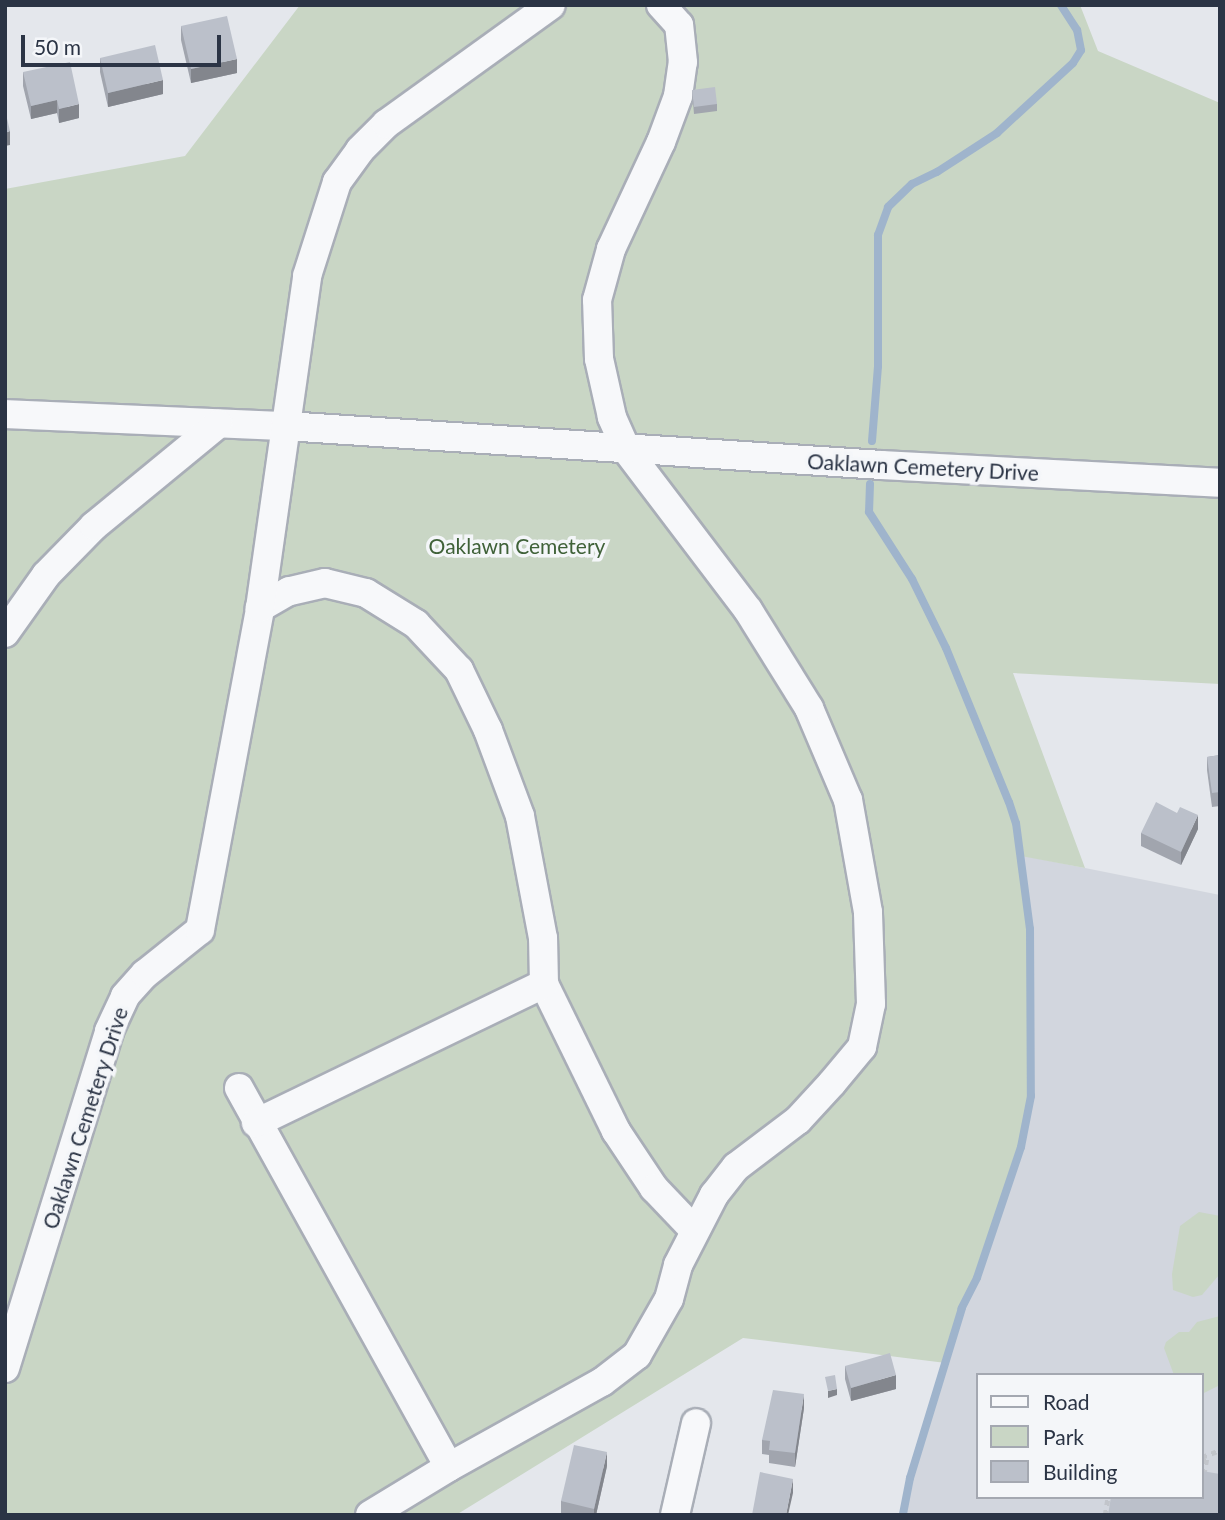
<!DOCTYPE html>
<html>
<head>
<meta charset="utf-8">
<style>
  body { margin:0 }
  #map { position:relative; width:1225px; height:1520px; overflow:hidden; background:#e4e7ec; font-family:Lato,sans-serif }
  div>[style] { position:absolute }
  .built>* { inset:0; background:#d2d6de }
  .green>* { inset:0; background:#c9d6c5 }
  .stream>* { height:8px; margin:-4px; padding:0 4px; transform-origin:4px; border-radius:4px; background:#9fb4cc }
  .path>* { height:4.5px; margin-top:-2.25px; transform-origin:0; background:repeating-linear-gradient(90deg,#c2c5cb 0 5px,transparent 0 10px) }
  .roads { filter:drop-shadow(2px 0 #a9aeb7) drop-shadow(-2px 0 #a9aeb7) drop-shadow(0 2px #a9aeb7) drop-shadow(0 -2px #a9aeb7) }
  .minor>* { height:28px; margin:-14px; padding:0 14px; transform-origin:14px; border-radius:14px; background:#f7f8fa }
  .wall>* { inset:0; background:#a1a5ae }
  .shaded-wall>* { inset:0; background:#83868d }
  .building>* { inset:0; background:#bbc0ca }
  span { translate:-50% -50%; white-space:nowrap; text-align:center; line-height:1.15; -webkit-text-stroke:7px #f4f6f9; paint-order:stroke }
  .street-label { font-size:21px; color:#2b3445 }
  .park-label { font-size:21px; color:#3f6138 }
  .frame { position:absolute; inset:0; border:7px solid #2b3445; pointer-events:none }
  .legend { position:absolute; left:976px; top:1373px; width:228px; height:126px; box-sizing:border-box; background:#f4f6f9; border:2px solid #a4a8b1; margin:0; padding:9px 12px; list-style:none; font-size:21px; color:#2b3445 }
  .legend li { display:flex; align-items:center; gap:14px; height:35px }
  .legend b { width:35px; border:2px solid #a4a8b1 }
  .scale { position:absolute; left:21px; top:35px; width:200px; height:32px; box-sizing:border-box; border:4px solid #2b3445; border-top:0; padding-left:9px; font-size:21px; line-height:24px; white-space:nowrap; color:#2b3445; -webkit-text-stroke:5px #f4f6f9; paint-order:stroke }
</style>
</head>
<body>
<div id="map">
  <div class="built">
    <div style="clip-path:polygon(evenodd,1020px 855px,1220px 895px,1220px 1515px,903px 1515px,910px 1478px,962px 1308px,977px 1278px,1021px 1147px,1031px 1096px,1030px 929px,1020px 855px,978px 1375px,1202px 1375px,1202px 1497px,978px 1497px,978px 1375px)"></div>
  </div>
  <div class="green">
    <div style="clip-path:polygon(300px 5px,1080px 5px,1098px 51px,1220px 103px,1220px 684px,1013px 673px,1085px 868px,1021px 856px,1030px 929px,1031px 1096px,1021px 1147px,977px 1278px,962px 1308px,946px 1363px,743px 1338px,456px 1515px,5px 1515px,5px 189px,185px 156px)"></div>
    <div style="clip-path:polygon(1199px 1212px,1220px 1216px,1220px 1269px,1219px 1275px,1202px 1295px,1193px 1297px,1173px 1290px,1172px 1274px,1180px 1226px)"></div>
    <div style="clip-path:polygon(1220px 1316px,1220px 1385px,1202px 1394px,1202px 1375px,1174px 1375px,1164px 1348px,1166px 1342px,1179px 1332px,1189px 1332px,1197px 1322px)"></div>
  </div>
  <div class="stream">
    <div style="left:872px;top:441px;width:75px;rotate:-85.4deg"></div>
    <div style="left:878px;top:366px;width:131px;rotate:-90deg"></div>
    <div style="left:878px;top:235px;width:30px;rotate:-70deg"></div>
    <div style="left:888px;top:207px;width:33px;rotate:-44deg"></div>
    <div style="left:912px;top:184px;width:28px;rotate:-26deg"></div>
    <div style="left:937px;top:172px;width:72px;rotate:-33deg"></div>
    <div style="left:997px;top:133px;width:103px;rotate:-42.6deg"></div>
    <div style="left:1073px;top:63px;width:15px;rotate:-58deg"></div>
    <div style="left:1081px;top:50px;width:20px;rotate:-101deg"></div>
    <div style="left:1077px;top:30px;width:30px;rotate:-123deg"></div>
    <div style="left:870px;top:484px;width:28px;rotate:92deg"></div>
    <div style="left:869px;top:512px;width:80px;rotate:57.3deg"></div>
    <div style="left:912px;top:579px;width:77px;rotate:63.8deg"></div>
    <div style="left:946px;top:648px;width:166px;rotate:67.8deg"></div>
    <div style="left:1009px;top:802px;width:22px;rotate:72deg"></div>
    <div style="left:1016px;top:823px;width:107px;rotate:82.5deg"></div>
    <div style="left:1030px;top:929px;width:167px;rotate:89.7deg"></div>
    <div style="left:1031px;top:1096px;width:52px;rotate:101.1deg"></div>
    <div style="left:1021px;top:1147px;width:138px;rotate:108.6deg"></div>
    <div style="left:977px;top:1278px;width:34px;rotate:117deg"></div>
    <div style="left:962px;top:1308px;width:178px;rotate:107deg"></div>
    <div style="left:910px;top:1478px;width:38px;rotate:101deg"></div>
  </div>
  <div class="path">
    <div style="left:1202px;top:1457px;width:19px;rotate:-21deg"></div>
    <div style="left:1202px;top:1484px;width:27px;rotate:-80deg"></div>
    <div style="left:1105px;top:1515px;width:18px;rotate:-81deg"></div>
  </div>
  <div class="roads">
    <div class="minor">
      <div style="left:5px;top:414px;width:280px;rotate:2.5deg"></div>
      <div style="left:285px;top:426px;width:597px;rotate:3.74deg"></div>
      <div style="left:881px;top:465px;width:339px;rotate:3deg"></div>
      <div style="left:5px;top:633px;width:71px;rotate:-54.7deg"></div>
      <div style="left:46px;top:575px;width:69px;rotate:-45.6deg"></div>
      <div style="left:94px;top:526px;width:161px;rotate:-39.4deg"></div>
      <div style="left:544px;top:984px;width:164px;rotate:63.9deg"></div>
      <div style="left:616px;top:1131px;width:69px;rotate:56.3deg"></div>
      <div style="left:654px;top:1188px;width:58px;rotate:46.4deg"></div>
      <div style="left:239px;top:1088px;width:433px;rotate:61deg"></div>
      <div style="left:256px;top:1123px;width:320px;rotate:-25.8deg"></div>
      <div style="left:544px;top:984px;width:46px;rotate:-91.2deg"></div>
      <div style="left:543px;top:938px;width:124px;rotate:-100.7deg"></div>
      <div style="left:520px;top:816px;width:92px;rotate:-110.4deg"></div>
      <div style="left:488px;top:730px;width:67px;rotate:-115.8deg"></div>
      <div style="left:459px;top:670px;width:63px;rotate:-133.1deg"></div>
      <div style="left:416px;top:624px;width:59px;rotate:-148.2deg"></div>
      <div style="left:366px;top:593px;width:42px;rotate:-166.3deg"></div>
      <div style="left:325px;top:583px;width:37px;rotate:167deg"></div>
      <div style="left:289px;top:591px;width:34px;rotate:150deg"></div>
      <div style="left:5px;top:1368px;width:353px;rotate:-72.8deg"></div>
      <div style="left:109px;top:1031px;width:38px;rotate:-65deg"></div>
      <div style="left:125px;top:996px;width:30px;rotate:-48deg"></div>
      <div style="left:145px;top:974px;width:70px;rotate:-38.7deg"></div>
      <div style="left:200px;top:930px;width:328px;rotate:-79.4deg"></div>
      <div style="left:260px;top:608px;width:335px;rotate:-81.9deg"></div>
      <div style="left:307px;top:276px;width:99px;rotate:-72.3deg"></div>
      <div style="left:337px;top:182px;width:39px;rotate:-54deg"></div>
      <div style="left:360px;top:150px;width:37px;rotate:-45deg"></div>
      <div style="left:386px;top:124px;width:203px;rotate:-35.8deg"></div>
      <div style="left:370px;top:1515px;width:92px;rotate:-31.3deg"></div>
      <div style="left:449px;top:1467px;width:175px;rotate:-29.1deg"></div>
      <div style="left:602px;top:1382px;width:44px;rotate:-37.6deg"></div>
      <div style="left:637px;top:1355px;width:64px;rotate:-60.3deg"></div>
      <div style="left:669px;top:1299px;width:35px;rotate:-75deg"></div>
      <div style="left:678px;top:1265px;width:79px;rotate:-62.8deg"></div>
      <div style="left:714px;top:1195px;width:36px;rotate:-52deg"></div>
      <div style="left:736px;top:1167px;width:78px;rotate:-37.2deg"></div>
      <div style="left:798px;top:1120px;width:50px;rotate:-47.4deg"></div>
      <div style="left:832px;top:1083px;width:47px;rotate:-50.2deg"></div>
      <div style="left:862px;top:1047px;width:44px;rotate:-78.2deg"></div>
      <div style="left:871px;top:1004px;width:92px;rotate:-91.9deg"></div>
      <div style="left:868px;top:912px;width:114px;rotate:-100.1deg"></div>
      <div style="left:848px;top:800px;width:100px;rotate:-113deg"></div>
      <div style="left:809px;top:708px;width:115px;rotate:-121.9deg"></div>
      <div style="left:748px;top:610px;width:202px;rotate:-127.2deg"></div>
      <div style="left:626px;top:449px;width:35px;rotate:-114deg"></div>
      <div style="left:612px;top:417px;width:59px;rotate:-102.6deg"></div>
      <div style="left:599px;top:359px;width:59px;rotate:-91.9deg"></div>
      <div style="left:597px;top:300px;width:53px;rotate:-74.6deg"></div>
      <div style="left:611px;top:249px;width:118px;rotate:-65deg"></div>
      <div style="left:661px;top:142px;width:49px;rotate:-69.7deg"></div>
      <div style="left:678px;top:96px;width:34px;rotate:-82deg"></div>
      <div style="left:683px;top:62px;width:37px;rotate:-96deg"></div>
      <div style="left:679px;top:25px;width:27px;rotate:-132deg"></div>
      <div style="left:675px;top:1515px;width:94px;rotate:-77.1deg"></div>
    </div>
  </div>
  <div class="wall">
    <div style="clip-path:polygon(181px 26px,237px 73px,191px 83px,181px 40px)"></div>
    <div style="clip-path:polygon(100px 58px,163px 94px,108px 107px,100px 72px)"></div>
    <div style="clip-path:polygon(23px 72px,79px 118px,59px 123px,57px 113px,31px 119px,23px 86px)"></div>
    <div style="clip-path:polygon(692px 90px,717px 104px,717px 111px,694px 114px)"></div>
    <div style="clip-path:polygon(1220px 755px,1220px 806px,1212px 807px,1207px 770px,1207px 757px)"></div>
    <div style="clip-path:polygon(1198px 829px,1181px 865px,1141px 846px,1141px 833px)"></div>
    <div style="clip-path:polygon(845px 1366px,896px 1389px,851px 1401px,845px 1379px)"></div>
    <div style="clip-path:polygon(804px 1408px,795px 1467px,769px 1463px,769px 1455px,762px 1454px,762px 1440px)"></div>
    <div style="clip-path:polygon(607px 1466px,596px 1515px,561px 1515px,561px 1501px)"></div>
  </div>
  <div class="shaded-wall">
    <div style="clip-path:polygon(237px 59px,237px 73px,191px 83px,191px 69px)"></div>
    <div style="clip-path:polygon(163px 80px,163px 94px,108px 107px,108px 93px)"></div>
    <div style="clip-path:polygon(57px 100px,57px 113px,31px 119px,31px 106px)"></div>
    <div style="clip-path:polygon(79px 104px,79px 118px,59px 123px,59px 109px)"></div>
    <div style="clip-path:polygon(10px 131px,10px 145px,5px 146px,5px 133px)"></div>
    <div style="clip-path:polygon(1198px 815px,1198px 829px,1181px 865px,1181px 852px)"></div>
    <div style="clip-path:polygon(896px 1375px,896px 1389px,851px 1401px,851px 1388px)"></div>
    <div style="clip-path:polygon(837px 1389px,837px 1395px,828px 1398px,828px 1391px)"></div>
    <div style="clip-path:polygon(804px 1394px,804px 1408px,795px 1467px,795px 1453px)"></div>
    <div style="clip-path:polygon(607px 1452px,607px 1466px,596px 1515px,594px 1515px,594px 1509px)"></div>
    <div style="clip-path:polygon(793px 1479px,793px 1493px,788px 1515px,786px 1515px)"></div>
  </div>
  <div class="building">
    <div style="clip-path:polygon(227px 16px,237px 59px,191px 69px,181px 26px)"></div>
    <div style="clip-path:polygon(155px 45px,163px 80px,108px 93px,100px 58px)"></div>
    <div style="clip-path:polygon(70px 62px,79px 104px,59px 109px,57px 100px,31px 106px,23px 72px)"></div>
    <div style="clip-path:polygon(715px 87px,717px 104px,694px 107px,692px 90px)"></div>
    <div style="clip-path:polygon(5px 110px,10px 131px,5px 133px)"></div>
    <div style="clip-path:polygon(1220px 755px,1220px 792px,1212px 793px,1207px 757px)"></div>
    <div style="clip-path:polygon(1156px 802px,1177px 813px,1180px 807px,1198px 815px,1181px 852px,1141px 833px)"></div>
    <div style="clip-path:polygon(890px 1353px,896px 1375px,851px 1388px,845px 1366px)"></div>
    <div style="clip-path:polygon(835px 1375px,837px 1389px,828px 1391px,825px 1377px)"></div>
    <div style="clip-path:polygon(773px 1390px,804px 1394px,795px 1453px,769px 1450px,770px 1441px,762px 1440px)"></div>
    <div style="clip-path:polygon(574px 1445px,607px 1452px,594px 1509px,561px 1501px)"></div>
    <div style="clip-path:polygon(1202px 1471px,1220px 1474px,1220px 1515px,1108px 1515px,1111px 1497px,1202px 1497px)"></div>
    <div style="clip-path:polygon(760px 1472px,793px 1479px,786px 1515px,752px 1515px)"></div>
  </div>
  <div class="street-label">
    <span style="left:923px;top:467px;rotate:3deg">Oaklawn Cemetery Drive</span>
    <span style="left:85px;top:1118px;rotate:-72deg">Oaklawn Cemetery Drive</span>
  </div>
  <div class="park-label">
    <span style="left:517px;top:546px">Oaklawn Cemetery</span>
  </div>
  <div class="frame"></div>
  <ul class="legend">
  <li><b style="height:9px;background:#f7f8fa"></b>Road</li>
  <li><b style="height:19px;background:#c9d6c5"></b>Park</li>
  <li><b style="height:19px;background:#bbc0ca"></b>Building</li>
  </ul>
  <div class="scale">50 m</div>
</div>
</body>
</html>
